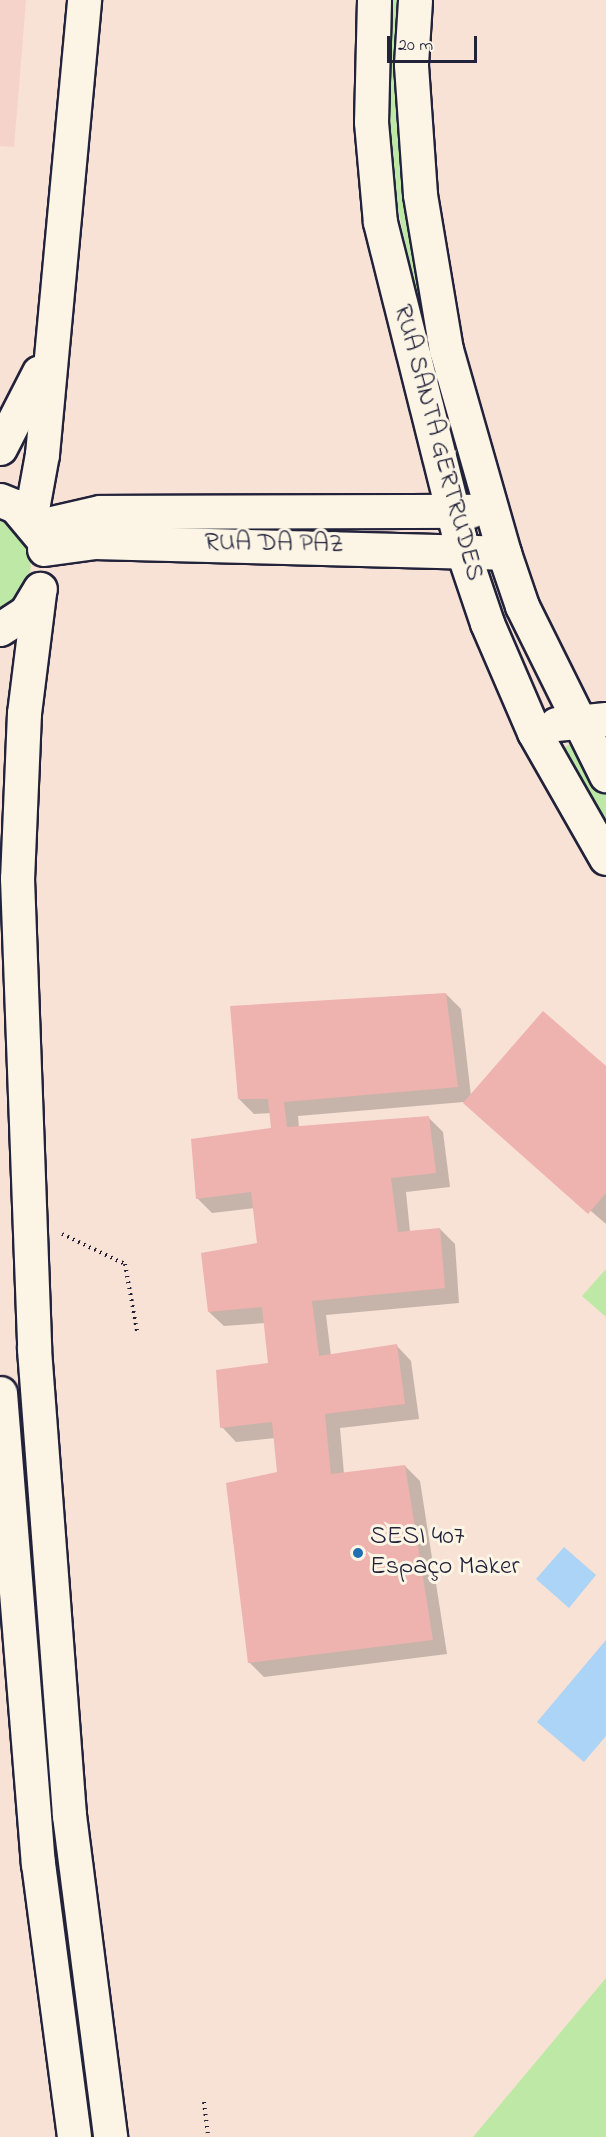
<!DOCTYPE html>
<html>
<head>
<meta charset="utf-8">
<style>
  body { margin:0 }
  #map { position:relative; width:606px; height:2137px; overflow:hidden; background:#f8e1d5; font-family:"Indie Flower",sans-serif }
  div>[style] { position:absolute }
  .built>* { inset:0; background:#f5d3ca }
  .green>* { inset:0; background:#bee8a5 }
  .water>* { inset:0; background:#acd4f6 }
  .shadow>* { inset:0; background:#0003 }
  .building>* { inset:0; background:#eeb2af }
  .path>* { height:4px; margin-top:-2px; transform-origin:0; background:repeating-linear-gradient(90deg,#22223b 0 1.5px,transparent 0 6px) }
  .roads { filter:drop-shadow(2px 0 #22223b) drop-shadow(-2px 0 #22223b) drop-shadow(0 2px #22223b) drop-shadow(0 -2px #22223b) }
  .minor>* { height:33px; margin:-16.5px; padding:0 16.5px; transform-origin:16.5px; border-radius:16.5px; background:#fcf5e5 }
  .tertiary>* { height:33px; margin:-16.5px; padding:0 16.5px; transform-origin:16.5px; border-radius:16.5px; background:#fcf5e5 }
  .dots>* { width:16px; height:16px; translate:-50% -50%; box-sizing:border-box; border:3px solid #fcf5e5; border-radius:50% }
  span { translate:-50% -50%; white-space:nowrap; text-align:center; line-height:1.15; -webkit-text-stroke:6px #fcf5e5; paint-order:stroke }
  .street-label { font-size:26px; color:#22223b }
  .poi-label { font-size:26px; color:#22223b }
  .left { translate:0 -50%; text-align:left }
  .scale { position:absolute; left:387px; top:36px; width:90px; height:27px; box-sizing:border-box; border:3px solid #22223b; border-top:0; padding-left:8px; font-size:18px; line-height:21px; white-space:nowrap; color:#22223b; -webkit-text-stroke:4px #fcf5e5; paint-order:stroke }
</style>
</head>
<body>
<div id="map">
  <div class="built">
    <div style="clip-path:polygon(0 0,26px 0,14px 147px,0 146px)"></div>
  </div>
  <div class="green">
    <div style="clip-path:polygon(387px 0,403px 0,433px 354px,448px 416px,443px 422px,393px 185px,385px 99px)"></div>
    <div style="clip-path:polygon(0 518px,27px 546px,31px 566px,27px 586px,0 614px)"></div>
    <div style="clip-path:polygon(568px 745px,580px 747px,606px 788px,606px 843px,560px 751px)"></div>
    <div style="clip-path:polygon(606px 1269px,606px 1317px,582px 1296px)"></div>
    <div style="clip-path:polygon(606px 1978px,606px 2137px,473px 2137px)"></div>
  </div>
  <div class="water">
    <div style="clip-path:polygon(564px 1547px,596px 1575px,569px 1608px,536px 1579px)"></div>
    <div style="clip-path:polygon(606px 1640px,606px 1736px,584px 1762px,537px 1722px)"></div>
  </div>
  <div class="shadow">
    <div style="clip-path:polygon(446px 994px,461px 1009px,471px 1096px,606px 1068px,606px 1224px,464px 1102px,298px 1116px,299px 1128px,428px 1117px,443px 1132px,450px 1187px,406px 1192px,410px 1232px,440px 1229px,455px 1244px,459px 1303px,326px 1315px,331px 1356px,397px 1346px,411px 1361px,419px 1419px,340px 1428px,344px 1474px,405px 1466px,420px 1481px,447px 1654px,264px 1677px,249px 1662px,278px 1473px,275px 1438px,236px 1442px,222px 1427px,270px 1364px,265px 1323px,224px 1326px,209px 1312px,259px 1245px,255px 1208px,212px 1213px,197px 1198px,273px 1129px,271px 1113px,254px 1114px,239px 1099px)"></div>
  </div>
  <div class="building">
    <div style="clip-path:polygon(446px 993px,458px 1087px,284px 1102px,287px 1127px,429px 1116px,436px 1173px,391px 1178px,398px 1232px,440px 1228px,445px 1288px,312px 1301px,319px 1356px,397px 1344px,405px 1404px,325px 1414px,331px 1474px,405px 1465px,433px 1640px,248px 1663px,226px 1483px,277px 1472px,272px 1422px,220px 1428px,216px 1370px,268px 1363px,262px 1307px,208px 1312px,201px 1253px,257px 1243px,251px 1192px,196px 1199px,191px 1139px,271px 1128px,268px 1099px,238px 1099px,230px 1006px)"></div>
    <div style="clip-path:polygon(543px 1011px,606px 1066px,606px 1193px,588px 1214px,463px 1103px)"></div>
  </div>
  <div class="path">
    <div style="left:62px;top:1234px;width:70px;rotate:25.5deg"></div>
    <div style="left:125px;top:1264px;width:68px;rotate:79.8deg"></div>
    <div style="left:204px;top:2102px;width:35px;rotate:83deg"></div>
  </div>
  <div class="roads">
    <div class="minor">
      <div style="left:462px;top:549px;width:78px;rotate:71.3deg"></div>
      <div style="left:487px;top:623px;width:119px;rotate:66.7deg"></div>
      <div style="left:534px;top:732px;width:145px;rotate:60.3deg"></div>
      <div style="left:504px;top:553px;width:56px;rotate:71.2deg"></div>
      <div style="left:522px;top:606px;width:189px;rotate:63.6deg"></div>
      <div style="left:556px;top:724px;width:50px;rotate:-5.7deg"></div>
    </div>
    <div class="tertiary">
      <div style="left:374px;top:0;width:122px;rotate:91.4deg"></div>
      <div style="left:371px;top:122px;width:100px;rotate:84.9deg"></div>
      <div style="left:380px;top:222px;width:337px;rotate:75.9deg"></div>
      <div style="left:0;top:448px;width:85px;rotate:-62.8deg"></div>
      <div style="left:0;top:500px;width:16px;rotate:22deg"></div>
      <div style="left:15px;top:506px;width:39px;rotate:50deg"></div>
      <div style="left:30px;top:520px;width:67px;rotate:-79.7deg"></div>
      <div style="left:42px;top:454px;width:456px;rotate:-84.7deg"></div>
      <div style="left:34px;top:527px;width:68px;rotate:-12.8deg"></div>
      <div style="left:100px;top:512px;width:371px;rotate:-0.2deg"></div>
      <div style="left:44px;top:549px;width:50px;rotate:-8deg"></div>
      <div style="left:94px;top:542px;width:410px;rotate:1.5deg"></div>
      <div style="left:504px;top:553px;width:211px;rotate:-105.9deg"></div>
      <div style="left:446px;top:350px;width:158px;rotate:-99.5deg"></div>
      <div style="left:420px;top:194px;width:130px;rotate:-94deg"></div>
      <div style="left:411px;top:64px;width:64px;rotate:-86.4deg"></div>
      <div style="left:39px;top:593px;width:121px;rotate:97.1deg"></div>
      <div style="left:24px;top:713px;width:165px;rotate:92.4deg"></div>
      <div style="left:17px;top:878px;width:471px;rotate:87.9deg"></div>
      <div style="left:34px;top:1349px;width:467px;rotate:85.7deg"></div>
      <div style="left:69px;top:1815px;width:325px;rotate:82.7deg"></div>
      <div style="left:0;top:629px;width:31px;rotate:-33deg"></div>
      <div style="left:26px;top:612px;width:27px;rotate:-59deg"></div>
      <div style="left:0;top:1393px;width:472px;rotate:85.4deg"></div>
      <div style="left:38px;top:1863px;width:276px;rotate:82.5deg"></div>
    </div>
  </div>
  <div class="dots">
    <div style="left:358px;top:1553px;background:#1f6fb2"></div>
  </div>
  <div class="street-label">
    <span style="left:437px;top:443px;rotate:75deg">RUA SANTA GERTRUDES</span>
    <span style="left:274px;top:545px;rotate:1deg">RUA DA PAZ</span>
  </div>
  <div class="poi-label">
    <span class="left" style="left:370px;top:1553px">SESI 407<br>Espaço Maker</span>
  </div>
  <div class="scale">20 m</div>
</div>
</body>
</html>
